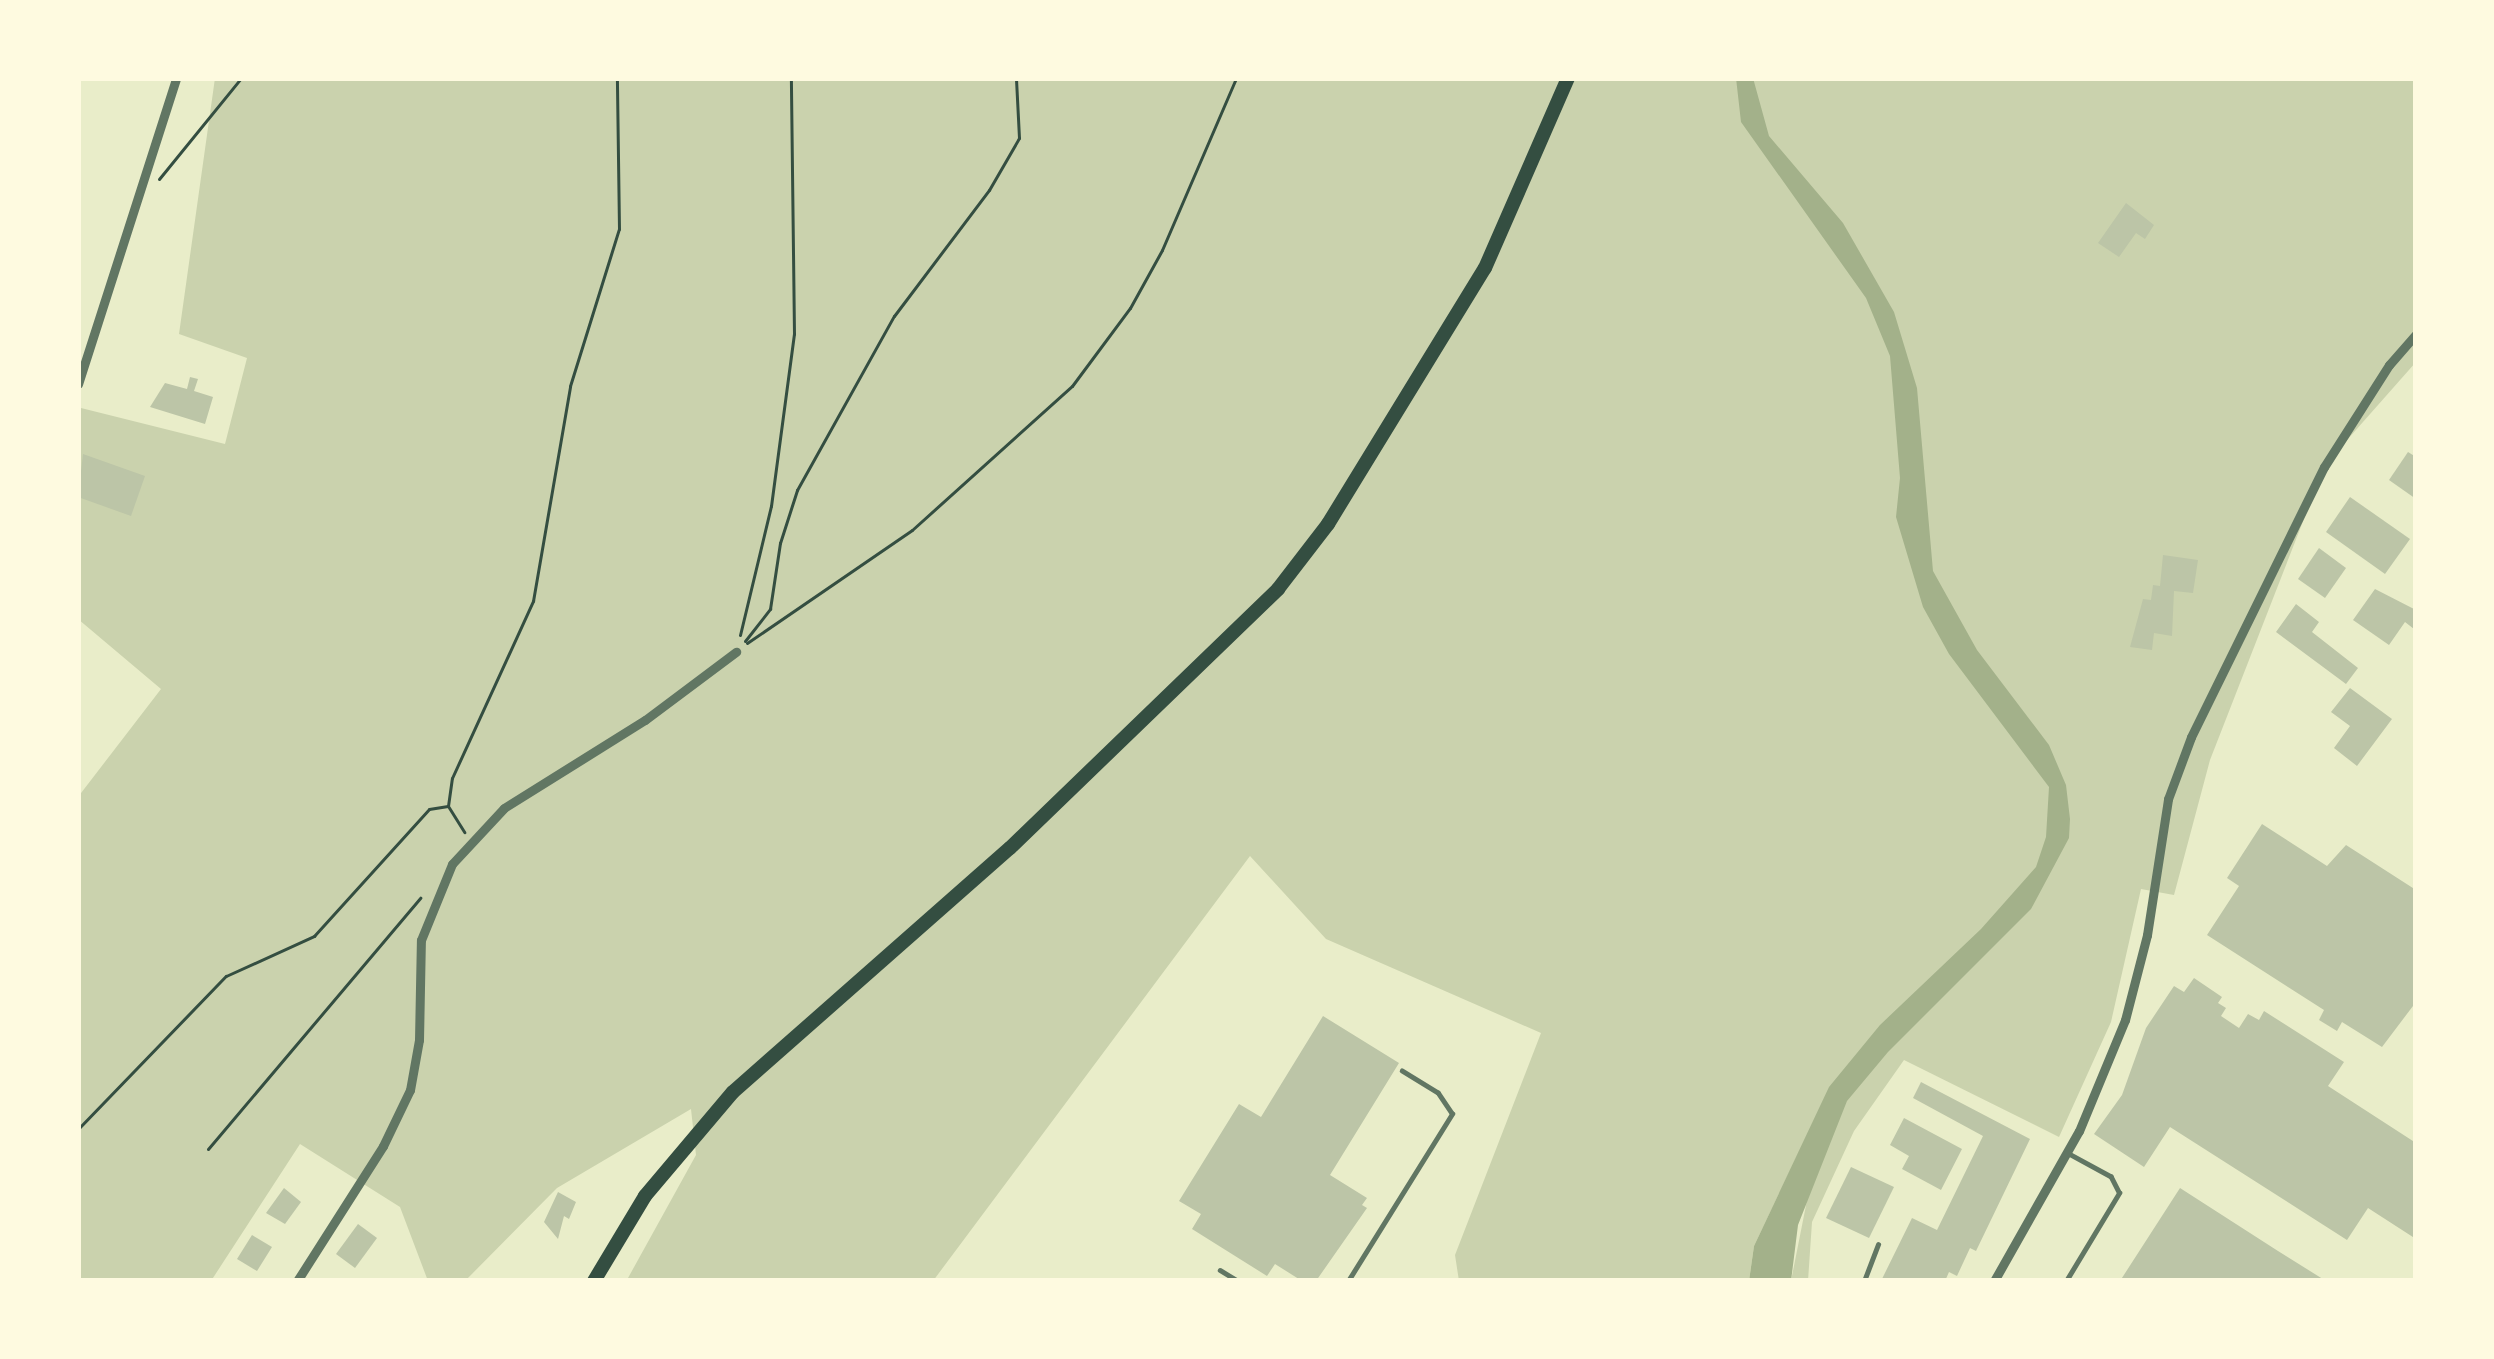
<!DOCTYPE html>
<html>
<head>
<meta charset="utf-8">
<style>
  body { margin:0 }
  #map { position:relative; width:2494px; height:1359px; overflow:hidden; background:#e9edc9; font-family:Lato,sans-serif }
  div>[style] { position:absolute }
  .green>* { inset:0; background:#cad2ad }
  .water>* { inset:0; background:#a3b18a }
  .building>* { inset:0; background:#bcc5a7 }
  .path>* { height:3px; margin:-1.5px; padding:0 1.5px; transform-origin:1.5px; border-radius:1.5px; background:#344e41 }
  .service>* { height:4.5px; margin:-2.25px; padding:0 2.25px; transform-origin:2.25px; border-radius:2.25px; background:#617663 }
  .minor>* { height:9px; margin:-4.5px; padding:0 4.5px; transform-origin:4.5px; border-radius:4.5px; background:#617663 }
  .primary>* { height:14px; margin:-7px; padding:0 7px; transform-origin:7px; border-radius:7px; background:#344e41 }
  span { translate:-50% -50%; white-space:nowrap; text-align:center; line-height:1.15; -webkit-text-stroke:12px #fefae0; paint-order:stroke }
  .frame { position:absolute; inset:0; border:81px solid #fefae0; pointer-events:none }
</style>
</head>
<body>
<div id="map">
  <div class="green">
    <div style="clip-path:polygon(215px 78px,2416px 78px,2416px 362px,2325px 465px,2210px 760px,2174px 895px,2141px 889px,2111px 1022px,2059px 1137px,1904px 1060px,1854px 1131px,1812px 1222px,1808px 1281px,1791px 1281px,1829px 1089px,1754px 1246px,1749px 1281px,1459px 1281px,1455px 1255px,1541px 1033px,1326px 939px,1250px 856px,933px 1281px,631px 1281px,628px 1278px,696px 1155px,691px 1109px,557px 1188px,465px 1281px,428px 1281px,400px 1207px,300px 1144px,211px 1281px,78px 1281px,78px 797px,161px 689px,78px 619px,78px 417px,81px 408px,225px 444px,247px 358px,179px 334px)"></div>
  </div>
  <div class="water">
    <div style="clip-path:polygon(1736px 78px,1753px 78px,1769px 136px,1843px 223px,1894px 312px,1917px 388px,1933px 571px,1977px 650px,2049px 745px,2066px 785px,2070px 819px,2069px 838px,2031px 909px,1888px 1052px,1847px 1101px,1798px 1225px,1791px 1281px,1749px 1281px,1754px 1246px,1829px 1087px,1880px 1025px,1981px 929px,2036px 867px,2046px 837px,2049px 787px,1949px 654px,1923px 607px,1896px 517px,1900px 478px,1890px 356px,1866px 298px,1741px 122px)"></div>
  </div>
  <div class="building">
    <div style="clip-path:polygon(2126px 203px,2154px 225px,2145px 239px,2136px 233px,2119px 257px,2098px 243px)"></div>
    <div style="clip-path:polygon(190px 377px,198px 379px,194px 391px,213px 397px,205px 424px,150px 407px,165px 383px,187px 389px)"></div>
    <div style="clip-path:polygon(2408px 452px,2416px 457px,2416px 499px,2389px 480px)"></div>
    <div style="clip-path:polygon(83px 454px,145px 476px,131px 516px,78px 497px)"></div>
    <div style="clip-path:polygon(2350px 497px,2410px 539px,2385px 574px,2326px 532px)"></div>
    <div style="clip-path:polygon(2319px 548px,2346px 568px,2325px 598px,2298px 579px)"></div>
    <div style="clip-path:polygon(2163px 555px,2198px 560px,2193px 593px,2174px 591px,2172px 636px,2154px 633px,2152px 650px,2130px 647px,2143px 599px,2151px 600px,2153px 585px,2160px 586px)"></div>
    <div style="clip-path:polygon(2375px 589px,2414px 609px,2414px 629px,2405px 622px,2389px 645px,2353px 620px)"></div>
    <div style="clip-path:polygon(2296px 604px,2319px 622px,2312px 632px,2358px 668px,2346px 684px,2276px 632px)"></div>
    <div style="clip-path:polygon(2350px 688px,2392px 719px,2357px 766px,2334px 748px,2350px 726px,2331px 712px)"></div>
    <div style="clip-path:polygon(2262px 824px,2327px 866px,2346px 845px,2416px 890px,2416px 1002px,2382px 1047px,2342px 1022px,2337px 1031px,2319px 1020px,2324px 1010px,2207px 935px,2239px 886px,2227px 878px)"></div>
    <div style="clip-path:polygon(2194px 978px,2222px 997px,2218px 1003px,2226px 1008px,2221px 1016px,2239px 1028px,2248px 1014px,2259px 1020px,2264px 1011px,2344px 1062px,2328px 1086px,2416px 1143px,2416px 1239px,2368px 1208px,2347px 1240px,2170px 1127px,2144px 1167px,2094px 1134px,2122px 1095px,2146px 1028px,2174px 986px,2184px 992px)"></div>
    <div style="clip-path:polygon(1323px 1016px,1399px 1063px,1330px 1175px,1367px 1198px,1362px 1205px,1367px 1208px,1316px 1281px,1302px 1281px,1275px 1264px,1267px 1276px,1192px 1229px,1201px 1214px,1179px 1201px,1239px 1104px,1261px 1117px)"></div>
    <div style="clip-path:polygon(1921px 1082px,2030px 1139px,1976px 1251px,1970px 1248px,1957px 1276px,1949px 1272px,1945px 1281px,1881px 1281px,1912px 1218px,1937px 1230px,1983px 1136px,1913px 1098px)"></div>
    <div style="clip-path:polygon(1904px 1118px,1962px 1149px,1941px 1190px,1902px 1169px,1909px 1156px,1890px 1145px)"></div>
    <div style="clip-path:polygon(1851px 1167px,1894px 1187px,1869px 1238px,1826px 1218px)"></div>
    <div style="clip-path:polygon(284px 1188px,301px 1202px,285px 1224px,266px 1213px)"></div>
    <div style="clip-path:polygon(2180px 1188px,2278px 1251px,2326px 1281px,2120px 1281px)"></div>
    <div style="clip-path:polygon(558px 1192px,576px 1202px,569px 1219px,564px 1216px,558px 1239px,544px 1222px)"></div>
    <div style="clip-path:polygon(358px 1224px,377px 1238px,355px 1268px,336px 1254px)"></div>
    <div style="clip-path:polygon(252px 1235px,272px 1247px,257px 1271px,237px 1259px)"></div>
  </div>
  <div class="path">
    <div style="left:159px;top:179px;width:130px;rotate:-50.9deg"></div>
    <div style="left:740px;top:635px;width:133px;rotate:-76.5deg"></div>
    <div style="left:771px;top:506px;width:174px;rotate:-82.4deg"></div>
    <div style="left:794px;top:334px;width:256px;rotate:-90.7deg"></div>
    <div style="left:745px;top:641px;width:41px;rotate:-52deg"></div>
    <div style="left:770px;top:609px;width:67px;rotate:-81.4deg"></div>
    <div style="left:780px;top:543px;width:56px;rotate:-72.2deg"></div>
    <div style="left:797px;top:490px;width:199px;rotate:-60.9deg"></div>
    <div style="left:894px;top:316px;width:158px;rotate:-53deg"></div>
    <div style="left:989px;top:190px;width:60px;rotate:-60deg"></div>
    <div style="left:1019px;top:138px;width:60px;rotate:-92.9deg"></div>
    <div style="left:747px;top:643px;width:200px;rotate:-34.4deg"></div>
    <div style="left:912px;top:530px;width:215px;rotate:-42deg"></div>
    <div style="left:1072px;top:386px;width:97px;rotate:-53.4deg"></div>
    <div style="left:1130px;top:308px;width:66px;rotate:-61.1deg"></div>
    <div style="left:1162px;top:250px;width:187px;rotate:-66.7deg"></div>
    <div style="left:448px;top:806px;width:28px;rotate:-82deg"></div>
    <div style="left:452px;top:778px;width:195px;rotate:-65.4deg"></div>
    <div style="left:533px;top:601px;width:218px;rotate:-80.2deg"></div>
    <div style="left:570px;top:386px;width:164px;rotate:-72.7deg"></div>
    <div style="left:619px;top:229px;width:151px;rotate:-90.8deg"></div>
    <div style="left:78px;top:1129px;width:213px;rotate:-46deg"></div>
    <div style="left:226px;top:976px;width:97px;rotate:-24.4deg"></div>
    <div style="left:314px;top:936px;width:171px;rotate:-47.8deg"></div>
    <div style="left:429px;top:809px;width:19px;rotate:-9deg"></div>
    <div style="left:448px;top:806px;width:31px;rotate:58deg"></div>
    <div style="left:208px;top:1149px;width:329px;rotate:-49.8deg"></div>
  </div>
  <div class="service">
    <div style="left:1220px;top:1270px;width:21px;rotate:31deg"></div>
    <div style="left:1348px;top:1281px;width:197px;rotate:-58.1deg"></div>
    <div style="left:1452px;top:1114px;width:25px;rotate:-124deg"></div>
    <div style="left:1438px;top:1093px;width:42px;rotate:-148.6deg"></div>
    <div style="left:1864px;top:1281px;width:39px;rotate:-69deg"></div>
    <div style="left:2066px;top:1281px;width:103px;rotate:-58.9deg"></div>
    <div style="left:2119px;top:1193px;width:18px;rotate:-117deg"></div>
    <div style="left:2111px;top:1177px;width:50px;rotate:-151.4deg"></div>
  </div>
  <div class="minor">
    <div style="left:78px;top:384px;width:321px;rotate:-72.2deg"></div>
    <div style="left:297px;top:1281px;width:160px;rotate:-57.5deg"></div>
    <div style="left:383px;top:1146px;width:62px;rotate:-64.3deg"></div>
    <div style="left:410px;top:1090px;width:51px;rotate:-79.8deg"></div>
    <div style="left:419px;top:1040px;width:100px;rotate:-88.9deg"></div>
    <div style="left:421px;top:940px;width:82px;rotate:-67.8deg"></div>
    <div style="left:452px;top:864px;width:76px;rotate:-47.1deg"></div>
    <div style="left:504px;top:808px;width:166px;rotate:-32deg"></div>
    <div style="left:645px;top:720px;width:114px;rotate:-36.8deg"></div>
    <div style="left:1994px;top:1281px;width:172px;rotate:-60.5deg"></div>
    <div style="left:2079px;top:1131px;width:120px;rotate:-67.5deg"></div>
    <div style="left:2125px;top:1020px;width:88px;rotate:-75.5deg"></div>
    <div style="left:2147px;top:935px;width:138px;rotate:-81.2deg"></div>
    <div style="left:2168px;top:799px;width:66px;rotate:-69.6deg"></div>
    <div style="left:2191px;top:737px;width:301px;rotate:-63.8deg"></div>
    <div style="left:2324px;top:467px;width:121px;rotate:-57.5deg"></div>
    <div style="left:2389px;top:365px;width:41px;rotate:-48.9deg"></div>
  </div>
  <div class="primary">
    <div style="left:594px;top:1281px;width:99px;rotate:-59deg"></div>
    <div style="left:645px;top:1196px;width:136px;rotate:-49.8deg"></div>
    <div style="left:733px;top:1092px;width:369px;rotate:-41.4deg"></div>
    <div style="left:1010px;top:848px;width:373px;rotate:-44deg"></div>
    <div style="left:1278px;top:589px;width:82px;rotate:-52.4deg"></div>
    <div style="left:1328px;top:524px;width:300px;rotate:-58.5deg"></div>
    <div style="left:1485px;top:268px;width:207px;rotate:-66.4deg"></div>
  </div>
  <div class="frame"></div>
</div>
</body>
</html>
